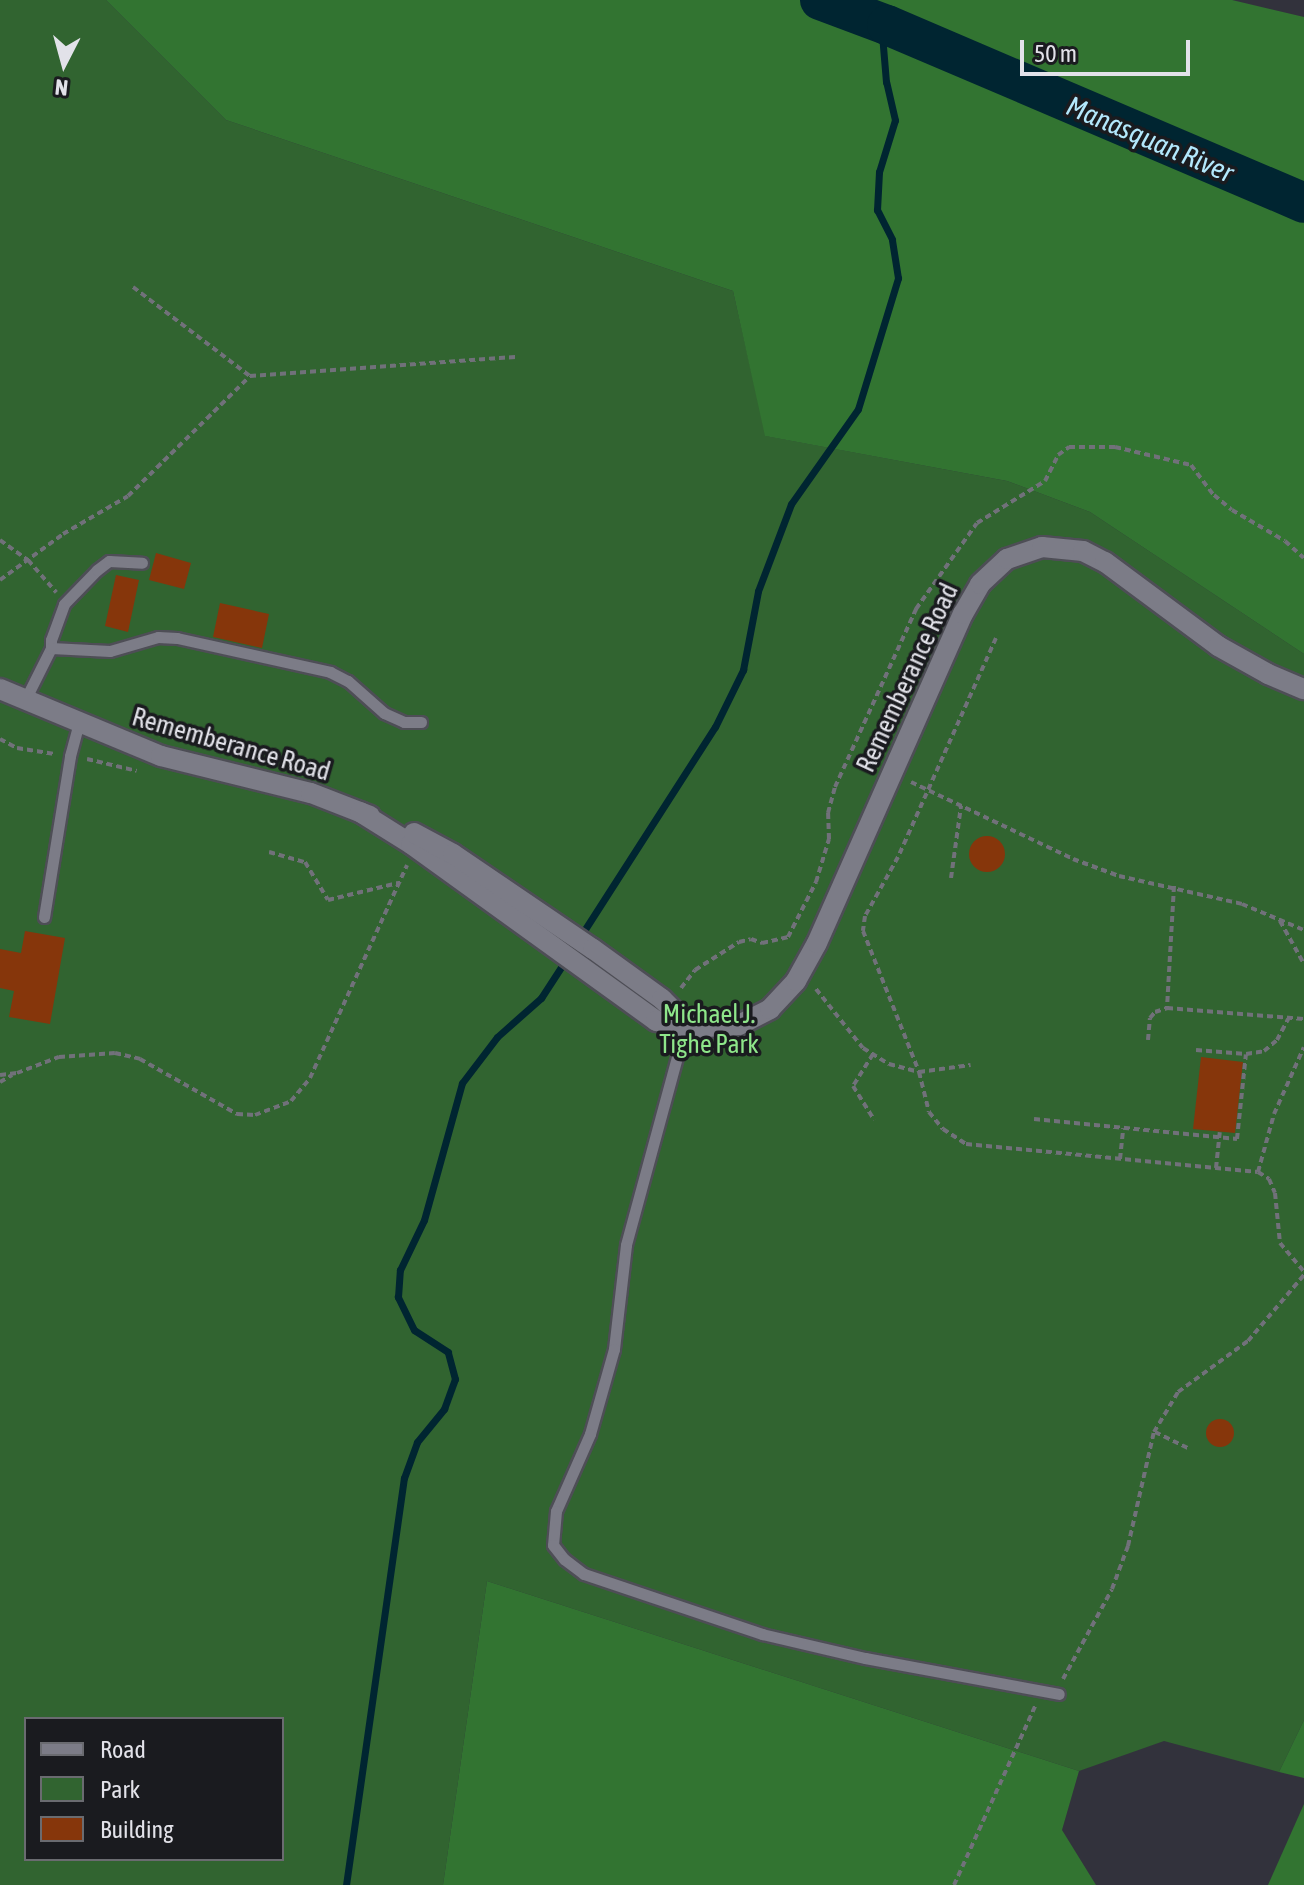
<!DOCTYPE html>
<html>
<head>
<meta charset="utf-8">
<style>
  body { margin:0 }
  #map { position:relative; width:1304px; height:1885px; overflow:hidden; background:#32323c; font-family:"Asap Condensed",sans-serif }
  div>[style] { position:absolute }
  .green>* { inset:0; background:#316430 }
  .forest>* { inset:0; background:#327431 }
  .stream>* { height:7px; margin:-3.5px; padding:0 3.5px; transform-origin:3.5px; border-radius:3.5px; background:#002531 }
  .river>* { height:40px; margin:-20px; padding:0 20px; transform-origin:20px; border-radius:20px; background:#002531 }
  .building>* { inset:0; background:#86360b }
  .round { border-radius:50% }
  .path>* { height:4px; margin-top:-2px; transform-origin:0; background:repeating-linear-gradient(90deg,#71717a 0 6px,transparent 0 10px) }
  .roads { filter:drop-shadow(2px 0 #4e4e56) drop-shadow(-2px 0 #4e4e56) drop-shadow(0 2px #4e4e56) drop-shadow(0 -2px #4e4e56) }
  .service>* { height:11px; margin:-5.5px; padding:0 5.5px; transform-origin:5.5px; border-radius:5.5px; background:#7c7c87 }
  .minor>* { height:20px; margin:-10px; padding:0 10px; transform-origin:10px; border-radius:10px; background:#7c7c87 }
  span { translate:-50% -50%; white-space:nowrap; text-align:center; line-height:1.15; -webkit-text-stroke:7px #1a1b1f; paint-order:stroke }
  .street-label { font-size:26px; color:#e2e2e9 }
  .park-label { font-size:26px; color:#8ee68a }
  .water-label { font-size:28px; color:#b3e8fc; font-style:italic }
  .legend { position:absolute; left:24px; top:1717px; width:260px; height:144px; box-sizing:border-box; background:#1a1b1f; border:2px solid #6a6b70; margin:0; padding:10px 14px; list-style:none; font-size:24px; color:#e2e2e9 }
  .legend li { display:flex; align-items:center; gap:16px; height:40px }
  .legend b { width:40px; border:2px solid #6a6b70 }
  .north { position:absolute; left:24px; top:24px; width:80px; height:80px; -webkit-text-stroke:6px #1a1b1f; paint-order:stroke; rotate:186deg; font-size:22px; font-weight:700; line-height:32px; text-align:center; color:#e2e2e9 }
  .north::after { content:''; display:block; margin:auto; width:28px; height:36px; background:#e2e2e9; clip-path:polygon(50% 0,100% 100%,50% 72%,0 100%) }
  .scale { position:absolute; left:1020px; top:40px; width:170px; height:36px; box-sizing:border-box; border:4px solid #e2e2e9; border-top:0; padding-left:10px; font-size:24px; line-height:28px; white-space:nowrap; color:#e2e2e9; -webkit-text-stroke:6px #1a1b1f; paint-order:stroke }
</style>
</head>
<body>
<div id="map">
  <div class="green">
    <div style="clip-path:polygon(evenodd,0 0,106px 0,226px 120px,733px 291px,766px 436px,1007px 481px,1090px 512px,1304px 654px,1304px 1720px,1279px 1772px,1164px 1741px,1079px 1771px,487px 1581px,443px 1885px,0 1885px,0 0,26px 1719px,282px 1719px,282px 1859px,26px 1859px,26px 1719px)"></div>
  </div>
  <div class="forest">
    <div style="clip-path:polygon(106px 0,1232px 0,1304px 17px,1304px 654px,1090px 512px,1007px 481px,765px 436px,733px 291px,226px 120px)"></div>
    <div style="clip-path:polygon(487px 1581px,1079px 1771px,1062px 1830px,1096px 1885px,443px 1885px)"></div>
    <div style="clip-path:polygon(1304px 1720px,1304px 1778px,1279px 1772px)"></div>
    <div style="clip-path:polygon(1304px 1804px,1304px 1885px,1268px 1885px)"></div>
  </div>
  <div class="stream">
    <div style="left:580px;top:937px;width:250px;rotate:-57.3deg"></div>
    <div style="left:715px;top:727px;width:64px;rotate:-63.8deg"></div>
    <div style="left:743px;top:670px;width:80px;rotate:-79.2deg"></div>
    <div style="left:758px;top:591px;width:93px;rotate:-69.2deg"></div>
    <div style="left:791px;top:504px;width:116px;rotate:-54.8deg"></div>
    <div style="left:858px;top:409px;width:137px;rotate:-73deg"></div>
    <div style="left:898px;top:278px;width:39px;rotate:-99deg"></div>
    <div style="left:892px;top:239px;width:33px;rotate:-117deg"></div>
    <div style="left:877px;top:210px;width:38px;rotate:-87deg"></div>
    <div style="left:879px;top:172px;width:54px;rotate:-72.9deg"></div>
    <div style="left:895px;top:120px;width:39px;rotate:-103deg"></div>
    <div style="left:886px;top:82px;width:59px;rotate:-94.8deg"></div>
    <div style="left:346px;top:1885px;width:411px;rotate:-81.9deg"></div>
    <div style="left:404px;top:1478px;width:38px;rotate:-70deg"></div>
    <div style="left:417px;top:1442px;width:43px;rotate:-50.7deg"></div>
    <div style="left:444px;top:1409px;width:32px;rotate:-70deg"></div>
    <div style="left:455px;top:1379px;width:28px;rotate:-105deg"></div>
    <div style="left:448px;top:1352px;width:40px;rotate:-147.1deg"></div>
    <div style="left:414px;top:1330px;width:37px;rotate:-116deg"></div>
    <div style="left:398px;top:1297px;width:27px;rotate:-86deg"></div>
    <div style="left:400px;top:1270px;width:55px;rotate:-64.4deg"></div>
    <div style="left:424px;top:1220px;width:142px;rotate:-74.5deg"></div>
    <div style="left:462px;top:1083px;width:58px;rotate:-52.7deg"></div>
    <div style="left:497px;top:1037px;width:59px;rotate:-41.6deg"></div>
    <div style="left:541px;top:998px;width:48px;rotate:-57deg"></div>
  </div>
  <div class="river">
    <div style="left:820px;top:0;width:72px;rotate:20.5deg"></div>
    <div style="left:887px;top:25px;width:453px;rotate:23.1deg"></div>
  </div>
  <div class="building">
    <div style="clip-path:polygon(156px 553px,191px 563px,184px 589px,149px 580px)"></div>
    <div style="clip-path:polygon(116px 575px,139px 580px,128px 632px,105px 626px)"></div>
    <div style="clip-path:polygon(220px 603px,269px 614px,262px 648px,213px 637px)"></div>
    <div class="round" style="left:969px;top:836px;width:36px;height:36px"></div>
    <div style="clip-path:polygon(25px 931px,65px 938px,50px 1024px,9px 1017px,14px 991px,0 988px,0 949px,21px 953px)"></div>
    <div style="clip-path:polygon(1201px 1057px,1243px 1062px,1235px 1133px,1193px 1129px)"></div>
    <div class="round" style="left:1206px;top:1419px;width:28px;height:28px"></div>
  </div>
  <div class="path">
    <div style="left:133px;top:287px;width:147px;rotate:37.3deg"></div>
    <div style="left:0;top:540px;width:34px;rotate:36deg"></div>
    <div style="left:28px;top:560px;width:43px;rotate:48.8deg"></div>
    <div style="left:0;top:580px;width:78px;rotate:-36.1deg"></div>
    <div style="left:63px;top:534px;width:75px;rotate:-30.3deg"></div>
    <div style="left:128px;top:496px;width:171px;rotate:-44.5deg"></div>
    <div style="left:250px;top:376px;width:266px;rotate:-4.1deg"></div>
    <div style="left:996px;top:638px;width:240px;rotate:114.1deg"></div>
    <div style="left:898px;top:857px;width:68px;rotate:119.2deg"></div>
    <div style="left:865px;top:916px;width:15px;rotate:98deg"></div>
    <div style="left:863px;top:931px;width:152px;rotate:68.3deg"></div>
    <div style="left:919px;top:1072px;width:41px;rotate:76deg"></div>
    <div style="left:929px;top:1112px;width:22px;rotate:51deg"></div>
    <div style="left:943px;top:1129px;width:27px;rotate:33deg"></div>
    <div style="left:966px;top:1144px;width:293px;rotate:5.5deg"></div>
    <div style="left:1258px;top:1172px;width:60px;rotate:-74.6deg"></div>
    <div style="left:1274px;top:1114px;width:73px;rotate:-65.9deg"></div>
    <div style="left:0;top:739px;width:19px;rotate:28deg"></div>
    <div style="left:17px;top:748px;width:38px;rotate:9deg"></div>
    <div style="left:87px;top:759px;width:51px;rotate:13.5deg"></div>
    <div style="left:911px;top:782px;width:179px;rotate:25.4deg"></div>
    <div style="left:1073px;top:859px;width:49px;rotate:20.3deg"></div>
    <div style="left:1119px;top:876px;width:126px;rotate:12.8deg"></div>
    <div style="left:1242px;top:904px;width:67px;rotate:22.8deg"></div>
    <div style="left:269px;top:852px;width:37px;rotate:16deg"></div>
    <div style="left:305px;top:862px;width:44px;rotate:58.8deg"></div>
    <div style="left:328px;top:900px;width:72px;rotate:-13.7deg"></div>
    <div style="left:951px;top:878px;width:73px;rotate:-82.1deg"></div>
    <div style="left:1174px;top:886px;width:122px;rotate:93.3deg"></div>
    <div style="left:1167px;top:1008px;width:137px;rotate:4.6deg"></div>
    <div style="left:1280px;top:921px;width:49px;rotate:60.8deg"></div>
    <div style="left:681px;top:988px;width:23px;rotate:-52deg"></div>
    <div style="left:695px;top:970px;width:52px;rotate:-32.5deg"></div>
    <div style="left:739px;top:942px;width:12px;rotate:-14deg"></div>
    <div style="left:751px;top:939px;width:12px;rotate:20deg"></div>
    <div style="left:762px;top:943px;width:27px;rotate:-13deg"></div>
    <div style="left:788px;top:937px;width:62px;rotate:-63deg"></div>
    <div style="left:816px;top:882px;width:45px;rotate:-73.2deg"></div>
    <div style="left:829px;top:839px;width:26px;rotate:-92deg"></div>
    <div style="left:828px;top:813px;width:27px;rotate:-75deg"></div>
    <div style="left:835px;top:787px;width:196px;rotate:-65.5deg"></div>
    <div style="left:916px;top:609px;width:105px;rotate:-54.7deg"></div>
    <div style="left:977px;top:523px;width:80px;rotate:-31.7deg"></div>
    <div style="left:1045px;top:481px;width:29px;rotate:-63deg"></div>
    <div style="left:1058px;top:455px;width:14px;rotate:-36deg"></div>
    <div style="left:1069px;top:447px;width:46px"></div>
    <div style="left:1115px;top:447px;width:78px;rotate:13.3deg"></div>
    <div style="left:1191px;top:465px;width:38px;rotate:53deg"></div>
    <div style="left:1214px;top:495px;width:23px;rotate:40deg"></div>
    <div style="left:1232px;top:510px;width:61px;rotate:30.3deg"></div>
    <div style="left:1285px;top:541px;width:25px;rotate:42deg"></div>
    <div style="left:816px;top:989px;width:75px;rotate:51.5deg"></div>
    <div style="left:863px;top:1048px;width:31px;rotate:32deg"></div>
    <div style="left:889px;top:1064px;width:31px;rotate:15deg"></div>
    <div style="left:919px;top:1072px;width:52px;rotate:-7.7deg"></div>
    <div style="left:1148px;top:1040px;width:22px;rotate:-85deg"></div>
    <div style="left:1150px;top:1018px;width:8px;rotate:-50deg"></div>
    <div style="left:1155px;top:1012px;width:13px;rotate:-18deg"></div>
    <div style="left:1196px;top:1050px;width:50px;rotate:4.6deg"></div>
    <div style="left:1246px;top:1054px;width:18px;rotate:-9deg"></div>
    <div style="left:1264px;top:1051px;width:17px;rotate:-40deg"></div>
    <div style="left:1277px;top:1040px;width:24px;rotate:-62deg"></div>
    <div style="left:873px;top:1054px;width:38px;rotate:122deg"></div>
    <div style="left:853px;top:1086px;width:40px;rotate:58deg"></div>
    <div style="left:0;top:1075px;width:17px;rotate:-7deg"></div>
    <div style="left:17px;top:1073px;width:45px;rotate:-20.9deg"></div>
    <div style="left:59px;top:1057px;width:56px;rotate:-4.1deg"></div>
    <div style="left:115px;top:1053px;width:26px;rotate:13deg"></div>
    <div style="left:140px;top:1059px;width:112px;rotate:29.6deg"></div>
    <div style="left:237px;top:1114px;width:18px;rotate:3deg"></div>
    <div style="left:255px;top:1115px;width:39px;rotate:-21deg"></div>
    <div style="left:291px;top:1101px;width:30px;rotate:-50deg"></div>
    <div style="left:310px;top:1078px;width:234px;rotate:-65.5deg"></div>
    <div style="left:0;top:1082px;width:14px;rotate:-30deg"></div>
    <div style="left:1034px;top:1119px;width:204px;rotate:5.6deg"></div>
    <div style="left:1237px;top:1139px;width:85px;rotate:-84deg"></div>
    <div style="left:1120px;top:1159px;width:31px;rotate:-84deg"></div>
    <div style="left:1216px;top:1168px;width:36px;rotate:-84deg"></div>
    <div style="left:1258px;top:1172px;width:13px;rotate:32deg"></div>
    <div style="left:1269px;top:1179px;width:15px;rotate:67deg"></div>
    <div style="left:1275px;top:1193px;width:50px;rotate:84.3deg"></div>
    <div style="left:1280px;top:1243px;width:38px;rotate:50deg"></div>
    <div style="left:1155px;top:1432px;width:37px;rotate:26deg"></div>
    <div style="left:1063px;top:1679px;width:102px;rotate:-61.4deg"></div>
    <div style="left:1112px;top:1589px;width:46px;rotate:-69.6deg"></div>
    <div style="left:1128px;top:1546px;width:117px;rotate:-77.2deg"></div>
    <div style="left:1154px;top:1432px;width:47px;rotate:-59deg"></div>
    <div style="left:1178px;top:1392px;width:87px;rotate:-36.1deg"></div>
    <div style="left:1248px;top:1341px;width:87px;rotate:-49.7deg"></div>
    <div style="left:954px;top:1885px;width:199px;rotate:-65.6deg"></div>
  </div>
  <div class="roads">
    <div class="service">
      <div style="left:51px;top:648px;width:8px;rotate:-90deg"></div>
      <div style="left:51px;top:640px;width:38px;rotate:-70deg"></div>
      <div style="left:64px;top:604px;width:47px;rotate:-45.9deg"></div>
      <div style="left:97px;top:570px;width:15px;rotate:-37deg"></div>
      <div style="left:109px;top:561px;width:33px;rotate:3deg"></div>
      <div style="left:25px;top:700px;width:58px;rotate:-63.4deg"></div>
      <div style="left:51px;top:648px;width:59px;rotate:2.9deg"></div>
      <div style="left:110px;top:651px;width:50px;rotate:-16.3deg"></div>
      <div style="left:158px;top:637px;width:19px;rotate:3deg"></div>
      <div style="left:177px;top:638px;width:157px;rotate:12.5deg"></div>
      <div style="left:330px;top:672px;width:20px;rotate:27deg"></div>
      <div style="left:348px;top:681px;width:48px;rotate:41.6deg"></div>
      <div style="left:384px;top:713px;width:22px;rotate:24deg"></div>
      <div style="left:404px;top:722px;width:17px"></div>
      <div style="left:44px;top:917px;width:163px;rotate:-80.8deg"></div>
      <div style="left:70px;top:756px;width:34px;rotate:-75deg"></div>
      <div style="left:691px;top:1028px;width:32px;rotate:116deg"></div>
      <div style="left:677px;top:1057px;width:195px;rotate:105.2deg"></div>
      <div style="left:626px;top:1245px;width:105px;rotate:96.6deg"></div>
      <div style="left:614px;top:1349px;width:88px;rotate:105.8deg"></div>
      <div style="left:590px;top:1434px;width:84px;rotate:113.8deg"></div>
      <div style="left:556px;top:1511px;width:34px;rotate:95deg"></div>
      <div style="left:553px;top:1545px;width:18px;rotate:52deg"></div>
      <div style="left:564px;top:1559px;width:25px;rotate:37deg"></div>
      <div style="left:584px;top:1574px;width:188px;rotate:18.6deg"></div>
      <div style="left:762px;top:1634px;width:106px;rotate:13.1deg"></div>
      <div style="left:865px;top:1658px;width:197px;rotate:10.5deg"></div>
    </div>
    <div class="minor">
      <div style="left:0;top:689px;width:174px;rotate:22.6deg"></div>
      <div style="left:161px;top:756px;width:154px;rotate:13.9deg"></div>
      <div style="left:311px;top:793px;width:63px;rotate:21.3deg"></div>
      <div style="left:360px;top:812px;width:60px;rotate:32.1deg"></div>
      <div style="left:411px;top:844px;width:302px;rotate:35.8deg"></div>
      <div style="left:656px;top:1021px;width:36px;rotate:11deg"></div>
      <div style="left:691px;top:1028px;width:48px;rotate:-3.6deg"></div>
      <div style="left:739px;top:1025px;width:35px;rotate:-27deg"></div>
      <div style="left:770px;top:1009px;width:38px;rotate:-47deg"></div>
      <div style="left:796px;top:981px;width:43px;rotate:-61.1deg"></div>
      <div style="left:817px;top:943px;width:360px;rotate:-66.1deg"></div>
      <div style="left:963px;top:614px;width:34px;rotate:-60deg"></div>
      <div style="left:980px;top:584px;width:37px;rotate:-43deg"></div>
      <div style="left:1007px;top:559px;width:37px;rotate:-19deg"></div>
      <div style="left:1042px;top:547px;width:41px;rotate:5.6deg"></div>
      <div style="left:1083px;top:551px;width:25px;rotate:27deg"></div>
      <div style="left:1105px;top:562px;width:141px;rotate:36.6deg"></div>
      <div style="left:1218px;top:646px;width:57px;rotate:29.2deg"></div>
      <div style="left:1268px;top:674px;width:39px;rotate:23deg"></div>
      <div style="left:414px;top:833px;width:44px;rotate:28.3deg"></div>
      <div style="left:453px;top:854px;width:169px;rotate:34.2deg"></div>
      <div style="left:593px;top:949px;width:85px;rotate:35.9deg"></div>
      <div style="left:662px;top:999px;width:41px;rotate:45deg"></div>
    </div>
  </div>
  <div class="street-label">
    <span style="left:908px;top:678px;rotate:-65deg">Rememberance Road</span>
    <span style="left:231px;top:745px;rotate:16deg">Rememberance Road</span>
  </div>
  <div class="park-label">
    <span style="left:709px;top:1030px">Michael J.<br>Tighe Park</span>
  </div>
  <div class="water-label">
    <span style="left:1150px;top:139px;rotate:23deg">Manasquan River</span>
  </div>
  <ul class="legend">
  <li><b style="height:10px;background:#7c7c87"></b>Road</li>
  <li><b style="height:22px;background:#316430"></b>Park</li>
  <li><b style="height:22px;background:#86360b"></b>Building</li>
  </ul>
  <div class="north">N</div>
  <div class="scale">50 m</div>
</div>
</body>
</html>
